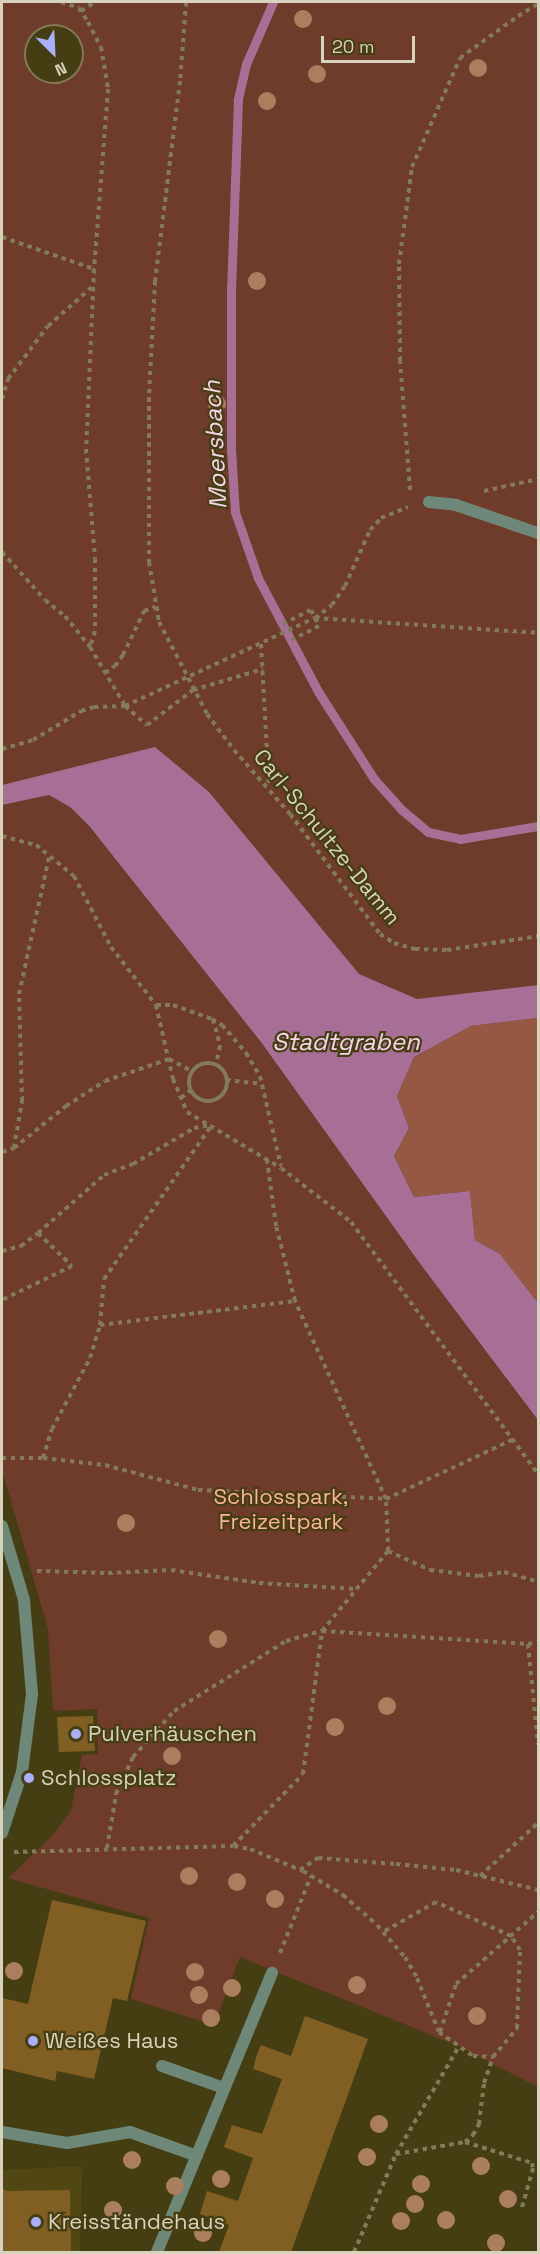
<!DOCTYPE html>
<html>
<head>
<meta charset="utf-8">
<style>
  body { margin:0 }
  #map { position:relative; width:540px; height:2254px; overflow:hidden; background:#463e13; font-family:"Space Grotesk",sans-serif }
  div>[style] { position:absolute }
  .built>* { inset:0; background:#514712 }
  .green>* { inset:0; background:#6f3b2a }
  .forest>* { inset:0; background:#965843 }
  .water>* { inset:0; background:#a86f96 }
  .stream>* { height:9px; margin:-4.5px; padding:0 4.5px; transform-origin:4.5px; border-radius:4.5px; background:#a86f96 }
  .building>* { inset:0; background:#815f22 }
  .path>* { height:4px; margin-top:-2px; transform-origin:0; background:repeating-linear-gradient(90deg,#827b59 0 4.5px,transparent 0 9px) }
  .path>.ring { margin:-2px; padding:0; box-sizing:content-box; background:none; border:4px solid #827b59; border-radius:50% }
  .service>* { height:12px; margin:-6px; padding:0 6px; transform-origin:6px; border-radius:6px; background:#6d8878 }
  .pedestrian>* { height:12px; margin:-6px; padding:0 6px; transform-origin:6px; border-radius:6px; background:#6d8878 }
  .minor>* { height:12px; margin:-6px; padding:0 6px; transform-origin:6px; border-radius:6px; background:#6d8878 }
  .trees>* { width:18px; height:18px; margin:-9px; border-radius:50%; background:#ab7e5d }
  .dots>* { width:16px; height:16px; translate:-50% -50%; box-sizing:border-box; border:3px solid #463e13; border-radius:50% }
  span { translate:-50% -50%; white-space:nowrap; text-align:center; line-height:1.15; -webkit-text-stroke:4.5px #463e13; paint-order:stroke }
  .street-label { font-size:22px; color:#d6d2bb }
  .park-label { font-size:22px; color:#fdb29a }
  .poi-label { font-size:22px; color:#d6d2bb }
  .left { translate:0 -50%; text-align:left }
  .water-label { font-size:24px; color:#f6d4ea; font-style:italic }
  .frame { position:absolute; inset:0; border:3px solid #d6d2bb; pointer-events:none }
  .north { position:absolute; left:24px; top:24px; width:60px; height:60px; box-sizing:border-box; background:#463e13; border:2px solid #807956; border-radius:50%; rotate:156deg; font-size:16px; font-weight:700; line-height:24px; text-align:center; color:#d6d2bb }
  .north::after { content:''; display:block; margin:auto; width:21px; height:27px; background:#a8b0fc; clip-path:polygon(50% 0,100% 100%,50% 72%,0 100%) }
  .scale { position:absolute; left:321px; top:36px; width:94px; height:27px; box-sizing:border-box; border:3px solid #d6d2bb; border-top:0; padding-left:8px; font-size:18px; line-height:21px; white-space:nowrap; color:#d6d2bb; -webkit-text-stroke:4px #463e13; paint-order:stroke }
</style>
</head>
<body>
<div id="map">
  <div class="built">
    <div style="clip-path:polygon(82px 2166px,80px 2252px,2px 2252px,2px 2170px)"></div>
  </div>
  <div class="green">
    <div style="clip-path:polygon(evenodd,2px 2px,538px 2px,538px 985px,417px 999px,358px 974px,155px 747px,2px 785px,2px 2px,36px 36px,72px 36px,72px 72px,36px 72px,36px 36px)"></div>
    <div style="clip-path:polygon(49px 795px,70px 807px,122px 864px,261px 1042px,421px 1265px,538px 1420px,538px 2087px,458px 2046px,240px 1957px,214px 2025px,131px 1999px,149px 1918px,8px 1878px,53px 1835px,71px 1811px,82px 1755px,98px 1754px,97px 1709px,53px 1711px,48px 1629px,2px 1470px,2px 805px)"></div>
  </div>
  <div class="forest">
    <div style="clip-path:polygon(538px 1018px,538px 1303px,500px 1254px,475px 1240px,470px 1191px,414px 1197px,394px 1156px,409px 1128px,397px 1096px,414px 1057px,471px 1026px)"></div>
  </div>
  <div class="water">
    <div style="clip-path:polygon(155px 747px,209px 792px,359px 974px,417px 999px,538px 985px,538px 1018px,471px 1026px,414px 1057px,397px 1096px,409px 1128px,394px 1156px,414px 1197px,470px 1191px,475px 1240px,500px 1254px,538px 1303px,538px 1420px,421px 1265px,261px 1042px,90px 827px,70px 807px,49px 795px,2px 805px,2px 785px)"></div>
  </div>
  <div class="stream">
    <div style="left:273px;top:2px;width:68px;rotate:113.5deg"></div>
    <div style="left:246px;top:64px;width:37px;rotate:103deg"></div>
    <div style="left:238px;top:100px;width:187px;rotate:92.1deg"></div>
    <div style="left:231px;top:287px;width:162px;rotate:90deg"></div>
    <div style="left:231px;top:449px;width:63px;rotate:86.4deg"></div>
    <div style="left:235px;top:512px;width:70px;rotate:70.8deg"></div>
    <div style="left:258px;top:578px;width:130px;rotate:62.1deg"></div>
    <div style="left:319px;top:693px;width:102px;rotate:57.4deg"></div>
    <div style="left:374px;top:779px;width:42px;rotate:47.9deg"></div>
    <div style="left:402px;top:810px;width:34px;rotate:40deg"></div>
    <div style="left:428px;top:832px;width:33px;rotate:12deg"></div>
    <div style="left:460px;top:839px;width:79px;rotate:-9.5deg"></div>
  </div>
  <div class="building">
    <div style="clip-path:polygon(93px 1716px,95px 1751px,59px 1752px,57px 1717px)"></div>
    <div style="clip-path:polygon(52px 1900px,146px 1921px,127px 2001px,113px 1998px,94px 2079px,57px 2071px,55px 2081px,2px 2068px,2px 1998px,28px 2004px)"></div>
    <div style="clip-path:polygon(305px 2016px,368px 2039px,291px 2252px,219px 2252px,229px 2225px,200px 2214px,207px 2191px,238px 2201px,253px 2158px,224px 2147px,232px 2125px,262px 2134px,282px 2079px,253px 2069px,256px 2057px,261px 2045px,291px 2056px)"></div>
    <div style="clip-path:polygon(2px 2188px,7px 2191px,70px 2190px,71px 2252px,2px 2252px)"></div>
  </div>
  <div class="path">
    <div style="left:61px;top:2px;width:19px;rotate:18deg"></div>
    <div style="left:79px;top:8px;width:17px;rotate:57deg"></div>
    <div style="left:88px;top:22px;width:28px;rotate:63deg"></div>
    <div style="left:101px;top:47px;width:43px;rotate:80.5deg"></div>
    <div style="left:108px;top:89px;width:181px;rotate:94.4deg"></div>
    <div style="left:94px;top:269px;width:180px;rotate:92.5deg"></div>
    <div style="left:86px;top:449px;width:110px;rotate:85.3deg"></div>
    <div style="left:95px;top:559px;width:72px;rotate:90deg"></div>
    <div style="left:95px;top:631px;width:17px;rotate:107deg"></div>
    <div style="left:186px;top:2px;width:79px;rotate:94.3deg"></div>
    <div style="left:180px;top:81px;width:202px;rotate:97.1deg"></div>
    <div style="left:155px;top:281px;width:116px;rotate:93deg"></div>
    <div style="left:149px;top:397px;width:165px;rotate:90deg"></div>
    <div style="left:149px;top:562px;width:61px;rotate:80.5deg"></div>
    <div style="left:159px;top:622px;width:104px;rotate:62.4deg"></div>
    <div style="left:207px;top:714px;width:45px;rotate:53.1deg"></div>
    <div style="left:234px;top:750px;width:85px;rotate:48.8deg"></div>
    <div style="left:290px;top:814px;width:150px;rotate:53.1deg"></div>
    <div style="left:380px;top:934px;width:17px;rotate:33deg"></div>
    <div style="left:394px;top:943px;width:22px;rotate:16deg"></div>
    <div style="left:415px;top:949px;width:32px;rotate:2deg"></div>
    <div style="left:447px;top:950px;width:92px;rotate:-8.7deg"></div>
    <div style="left:81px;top:11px;width:17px;rotate:-33deg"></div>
    <div style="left:2px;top:237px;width:97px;rotate:19.2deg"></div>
    <div style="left:2px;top:399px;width:21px;rotate:-73deg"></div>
    <div style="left:8px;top:379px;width:66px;rotate:-53deg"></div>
    <div style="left:48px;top:326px;width:60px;rotate:-41.6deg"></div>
    <div style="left:410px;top:490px;width:129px;rotate:-94.4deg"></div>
    <div style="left:400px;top:361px;width:97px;rotate:-90.6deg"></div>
    <div style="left:399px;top:264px;width:98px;rotate:-82.4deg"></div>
    <div style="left:412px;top:167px;width:119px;rotate:-66.2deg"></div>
    <div style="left:460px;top:58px;width:72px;rotate:-35.9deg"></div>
    <div style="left:518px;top:16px;width:23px;rotate:-31deg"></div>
    <div style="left:484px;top:491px;width:55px;rotate:-12.5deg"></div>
    <div style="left:2px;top:552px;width:64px;rotate:48.1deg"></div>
    <div style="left:45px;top:600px;width:26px;rotate:39deg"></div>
    <div style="left:65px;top:616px;width:40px;rotate:51deg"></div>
    <div style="left:90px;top:647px;width:69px;rotate:59.3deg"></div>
    <div style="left:125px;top:706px;width:29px;rotate:41deg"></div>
    <div style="left:147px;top:725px;width:58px;rotate:-37.3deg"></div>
    <div style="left:193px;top:690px;width:73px;rotate:-16.7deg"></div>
    <div style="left:315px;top:618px;width:224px;rotate:3.8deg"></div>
    <div style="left:283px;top:624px;width:31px;rotate:-27deg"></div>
    <div style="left:311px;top:610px;width:18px;rotate:63deg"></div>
    <div style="left:319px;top:626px;width:31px;rotate:153deg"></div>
    <div style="left:261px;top:644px;width:144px;rotate:86.8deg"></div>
    <div style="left:105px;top:673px;width:12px;rotate:-35deg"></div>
    <div style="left:115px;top:666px;width:14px;rotate:-54deg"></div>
    <div style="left:123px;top:655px;width:49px;rotate:-64.5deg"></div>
    <div style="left:144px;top:611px;width:12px;rotate:-20deg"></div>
    <div style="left:2px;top:749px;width:32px;rotate:-16deg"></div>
    <div style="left:33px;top:740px;width:56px;rotate:-31.1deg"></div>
    <div style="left:81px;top:711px;width:14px;rotate:-17deg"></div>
    <div style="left:94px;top:707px;width:31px;rotate:-2deg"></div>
    <div style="left:125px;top:706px;width:209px;rotate:-24.9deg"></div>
    <div style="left:315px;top:618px;width:21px;rotate:-37deg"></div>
    <div style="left:332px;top:605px;width:23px;rotate:-56deg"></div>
    <div style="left:345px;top:586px;width:61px;rotate:-65.9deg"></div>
    <div style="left:370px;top:530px;width:16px;rotate:-47deg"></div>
    <div style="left:381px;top:518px;width:29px;rotate:-22deg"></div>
    <div style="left:2px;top:836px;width:35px;rotate:15deg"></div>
    <div style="left:36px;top:845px;width:49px;rotate:39.2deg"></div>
    <div style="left:74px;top:876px;width:80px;rotate:62.5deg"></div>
    <div style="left:111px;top:947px;width:73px;rotate:52.2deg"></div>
    <div style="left:156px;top:1005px;width:76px;rotate:77.1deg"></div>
    <div style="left:173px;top:1079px;width:36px;rotate:67deg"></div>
    <div style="left:187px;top:1112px;width:109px;rotate:30.8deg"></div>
    <div style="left:281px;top:1168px;width:88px;rotate:37.6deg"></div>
    <div style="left:351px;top:1222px;width:314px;rotate:53.4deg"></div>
    <div style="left:156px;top:1005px;width:17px"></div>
    <div style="left:173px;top:1005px;width:41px;rotate:19.7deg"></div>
    <div style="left:212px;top:1019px;width:12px;rotate:31deg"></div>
    <div style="left:222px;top:1025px;width:37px;rotate:49deg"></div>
    <div style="left:246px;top:1053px;width:27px;rotate:59deg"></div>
    <div style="left:260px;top:1076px;width:92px;rotate:76.9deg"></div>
    <div style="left:213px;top:1019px;width:28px;rotate:75deg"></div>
    <div style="left:220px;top:1046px;width:19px;rotate:102deg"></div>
    <div class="ring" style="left:189px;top:1063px;width:34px;height:34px"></div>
    <div style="left:226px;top:1080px;width:36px;rotate:6deg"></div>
    <div style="left:181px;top:1098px;width:13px;rotate:-39deg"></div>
    <div style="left:14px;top:1148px;width:48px;rotate:-80.3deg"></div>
    <div style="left:22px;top:1101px;width:107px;rotate:-91.6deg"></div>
    <div style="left:19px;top:994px;width:144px;rotate:-77.6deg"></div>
    <div style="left:2px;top:1152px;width:13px;rotate:-18deg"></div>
    <div style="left:14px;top:1148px;width:67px;rotate:-38.9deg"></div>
    <div style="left:66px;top:1106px;width:46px;rotate:-32.7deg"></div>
    <div style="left:105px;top:1081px;width:68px;rotate:-19deg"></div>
    <div style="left:169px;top:1059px;width:26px;rotate:28deg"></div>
    <div style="left:38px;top:1233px;width:88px;rotate:-41.3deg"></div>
    <div style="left:104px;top:1175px;width:31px;rotate:-21deg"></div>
    <div style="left:133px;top:1164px;width:71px;rotate:-30.5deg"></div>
    <div style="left:194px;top:1128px;width:17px;rotate:-10deg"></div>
    <div style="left:2px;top:1251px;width:20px;rotate:-15deg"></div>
    <div style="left:21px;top:1246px;width:21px;rotate:-37deg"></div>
    <div style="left:38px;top:1233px;width:47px;rotate:44.1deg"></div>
    <div style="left:72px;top:1266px;width:78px;rotate:154.1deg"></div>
    <div style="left:100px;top:1325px;width:196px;rotate:-7deg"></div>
    <div style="left:2px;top:1458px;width:41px"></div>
    <div style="left:43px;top:1458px;width:30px;rotate:-73deg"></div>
    <div style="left:52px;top:1429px;width:81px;rotate:-61.8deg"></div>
    <div style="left:90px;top:1358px;width:34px;rotate:-73deg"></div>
    <div style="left:100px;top:1325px;width:46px;rotate:-85deg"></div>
    <div style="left:104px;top:1279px;width:188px;rotate:-55deg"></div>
    <div style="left:43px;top:1458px;width:62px;rotate:6.4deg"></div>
    <div style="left:105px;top:1465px;width:96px;rotate:15deg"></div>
    <div style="left:198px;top:1490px;width:188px;rotate:2.7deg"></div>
    <div style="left:386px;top:1499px;width:218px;rotate:-114.7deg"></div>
    <div style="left:295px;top:1301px;width:77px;rotate:-104.2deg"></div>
    <div style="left:276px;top:1226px;width:68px;rotate:-97.7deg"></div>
    <div style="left:388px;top:1551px;width:46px;rotate:24.3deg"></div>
    <div style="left:430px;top:1570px;width:49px;rotate:7deg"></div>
    <div style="left:479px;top:1576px;width:25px;rotate:-9deg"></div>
    <div style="left:504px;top:1572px;width:35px;rotate:16deg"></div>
    <div style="left:37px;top:1571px;width:71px;rotate:1.6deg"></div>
    <div style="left:108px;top:1573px;width:63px;rotate:-2.7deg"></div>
    <div style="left:171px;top:1570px;width:89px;rotate:8.4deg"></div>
    <div style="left:259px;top:1583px;width:97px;rotate:3.5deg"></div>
    <div style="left:528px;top:1644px;width:10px;rotate:-11deg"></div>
    <div style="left:234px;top:1846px;width:16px;rotate:11deg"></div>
    <div style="left:250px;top:1849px;width:57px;rotate:22.5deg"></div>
    <div style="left:303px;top:1871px;width:47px;rotate:31deg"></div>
    <div style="left:343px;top:1895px;width:45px;rotate:41.4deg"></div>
    <div style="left:377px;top:1925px;width:9px;rotate:49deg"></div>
    <div style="left:383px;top:1932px;width:33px;rotate:49deg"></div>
    <div style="left:405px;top:1957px;width:24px;rotate:60deg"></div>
    <div style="left:417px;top:1978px;width:58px;rotate:67.8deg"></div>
    <div style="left:439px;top:2032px;width:42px;rotate:35.2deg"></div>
    <div style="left:473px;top:2056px;width:20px;rotate:3deg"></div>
    <div style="left:493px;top:2057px;width:38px;rotate:-50deg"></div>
    <div style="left:517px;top:2028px;width:78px;rotate:-87.8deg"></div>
    <div style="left:520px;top:1950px;width:17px;rotate:-123deg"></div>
    <div style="left:511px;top:1936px;width:82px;rotate:-155.6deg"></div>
    <div style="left:436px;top:1902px;width:61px;rotate:150.5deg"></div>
    <div style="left:107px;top:1848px;width:55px;rotate:-80.5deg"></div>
    <div style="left:116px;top:1794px;width:41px;rotate:-65.3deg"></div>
    <div style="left:133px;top:1757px;width:62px;rotate:-48.3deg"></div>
    <div style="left:174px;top:1711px;width:132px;rotate:-32deg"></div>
    <div style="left:286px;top:1641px;width:37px;rotate:-16deg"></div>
    <div style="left:322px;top:1631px;width:206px;rotate:3.6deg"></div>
    <div style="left:528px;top:1644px;width:101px;rotate:84.3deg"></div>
    <div style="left:14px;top:1852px;width:219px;rotate:-1.6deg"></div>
    <div style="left:233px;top:1846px;width:100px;rotate:-45.8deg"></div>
    <div style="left:303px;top:1774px;width:144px;rotate:-82.4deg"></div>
    <div style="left:322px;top:1631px;width:104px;rotate:-50.5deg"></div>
    <div style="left:388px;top:1551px;width:52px;rotate:-92.2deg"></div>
    <div style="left:386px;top:1499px;width:141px;rotate:-25.1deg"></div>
    <div style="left:300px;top:1870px;width:22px;rotate:-34deg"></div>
    <div style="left:318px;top:1858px;width:78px;rotate:4.4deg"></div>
    <div style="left:396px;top:1864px;width:60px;rotate:5.7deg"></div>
    <div style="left:456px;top:1870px;width:84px;rotate:13.7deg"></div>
    <div style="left:480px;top:1876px;width:79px;rotate:-42.4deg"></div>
    <div style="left:280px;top:1953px;width:83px;rotate:-68.1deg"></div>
    <div style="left:440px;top:2032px;width:51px;rotate:-71.6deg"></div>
    <div style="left:456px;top:1984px;width:109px;rotate:-41.3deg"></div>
    <div style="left:465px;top:2142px;width:70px;rotate:17.4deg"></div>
    <div style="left:532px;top:2163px;width:5px;rotate:79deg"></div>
    <div style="left:533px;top:2168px;width:45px;rotate:105.6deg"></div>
    <div style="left:396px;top:2154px;width:70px;rotate:-9.9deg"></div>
    <div style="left:465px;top:2142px;width:11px;rotate:-41deg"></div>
    <div style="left:473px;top:2135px;width:13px;rotate:-61deg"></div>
    <div style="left:479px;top:2124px;width:41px;rotate:-83deg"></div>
    <div style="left:484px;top:2083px;width:28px;rotate:-71deg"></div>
    <div style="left:354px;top:2252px;width:107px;rotate:-66.8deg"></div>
    <div style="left:396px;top:2154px;width:125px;rotate:-59.7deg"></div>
  </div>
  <div class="service">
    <div style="left:429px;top:502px;width:27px;rotate:6deg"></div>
    <div style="left:456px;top:505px;width:87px;rotate:18.9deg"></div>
    <div style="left:2px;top:1526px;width:77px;rotate:73.4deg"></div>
    <div style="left:2px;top:2132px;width:66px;rotate:9.6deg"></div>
    <div style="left:67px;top:2143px;width:64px;rotate:-9.9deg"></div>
  </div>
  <div class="pedestrian">
    <div style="left:2px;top:1833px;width:64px;rotate:-71.8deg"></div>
    <div style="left:22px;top:1772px;width:79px;rotate:-82.7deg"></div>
    <div style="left:32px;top:1694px;width:94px;rotate:-94.9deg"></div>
  </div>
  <div class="minor">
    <div style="left:162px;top:2066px;width:66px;rotate:19.5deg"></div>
    <div style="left:130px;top:2132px;width:71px;rotate:19.7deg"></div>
    <div style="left:157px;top:2252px;width:302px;rotate:-67.6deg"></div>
  </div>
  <div class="trees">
    <div style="left:303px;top:19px"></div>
    <div style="left:478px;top:68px"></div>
    <div style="left:317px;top:74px"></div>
    <div style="left:267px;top:101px"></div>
    <div style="left:257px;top:281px"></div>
    <div style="left:217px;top:404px"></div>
    <div style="left:126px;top:1523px"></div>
    <div style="left:218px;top:1639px"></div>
    <div style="left:387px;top:1706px"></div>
    <div style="left:335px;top:1727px"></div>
    <div style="left:172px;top:1756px"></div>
    <div style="left:189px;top:1876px"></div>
    <div style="left:237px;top:1882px"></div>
    <div style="left:275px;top:1899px"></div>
    <div style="left:14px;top:1971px"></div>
    <div style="left:195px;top:1972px"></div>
    <div style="left:357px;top:1985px"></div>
    <div style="left:232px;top:1988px"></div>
    <div style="left:199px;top:1995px"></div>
    <div style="left:477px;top:2016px"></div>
    <div style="left:211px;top:2018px"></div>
    <div style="left:379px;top:2124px"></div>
    <div style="left:367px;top:2157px"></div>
    <div style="left:132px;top:2160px"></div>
    <div style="left:481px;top:2166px"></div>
    <div style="left:221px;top:2179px"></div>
    <div style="left:421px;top:2184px"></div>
    <div style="left:175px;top:2186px"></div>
    <div style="left:508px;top:2199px"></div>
    <div style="left:415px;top:2204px"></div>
    <div style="left:113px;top:2210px"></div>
    <div style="left:446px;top:2220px"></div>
    <div style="left:401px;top:2221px"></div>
    <div style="left:203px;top:2233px"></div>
    <div style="left:496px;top:2243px"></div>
  </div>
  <div class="dots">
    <div style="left:76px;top:1734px;background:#a8b0fc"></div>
    <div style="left:29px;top:1778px;background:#a8b0fc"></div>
    <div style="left:33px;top:2041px;background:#a8b0fc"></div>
    <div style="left:36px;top:2222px;background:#a8b0fc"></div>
  </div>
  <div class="street-label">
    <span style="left:327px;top:837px;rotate:51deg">Carl-Schultze-Damm</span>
  </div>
  <div class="park-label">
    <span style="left:281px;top:1509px">Schlosspark,<br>Freizeitpark</span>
  </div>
  <div class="poi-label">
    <span class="left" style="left:88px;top:1734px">Pulverhäuschen</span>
    <span class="left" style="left:41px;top:1778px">Schlossplatz</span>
    <span class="left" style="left:45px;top:2041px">Weißes Haus</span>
    <span class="left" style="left:48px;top:2222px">Kreisständehaus</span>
  </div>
  <div class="water-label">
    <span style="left:215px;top:445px;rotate:-93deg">Moersbach</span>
    <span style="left:346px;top:1042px">Stadtgraben</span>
  </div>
  <div class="frame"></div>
  <div class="north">N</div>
  <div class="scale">20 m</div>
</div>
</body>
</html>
